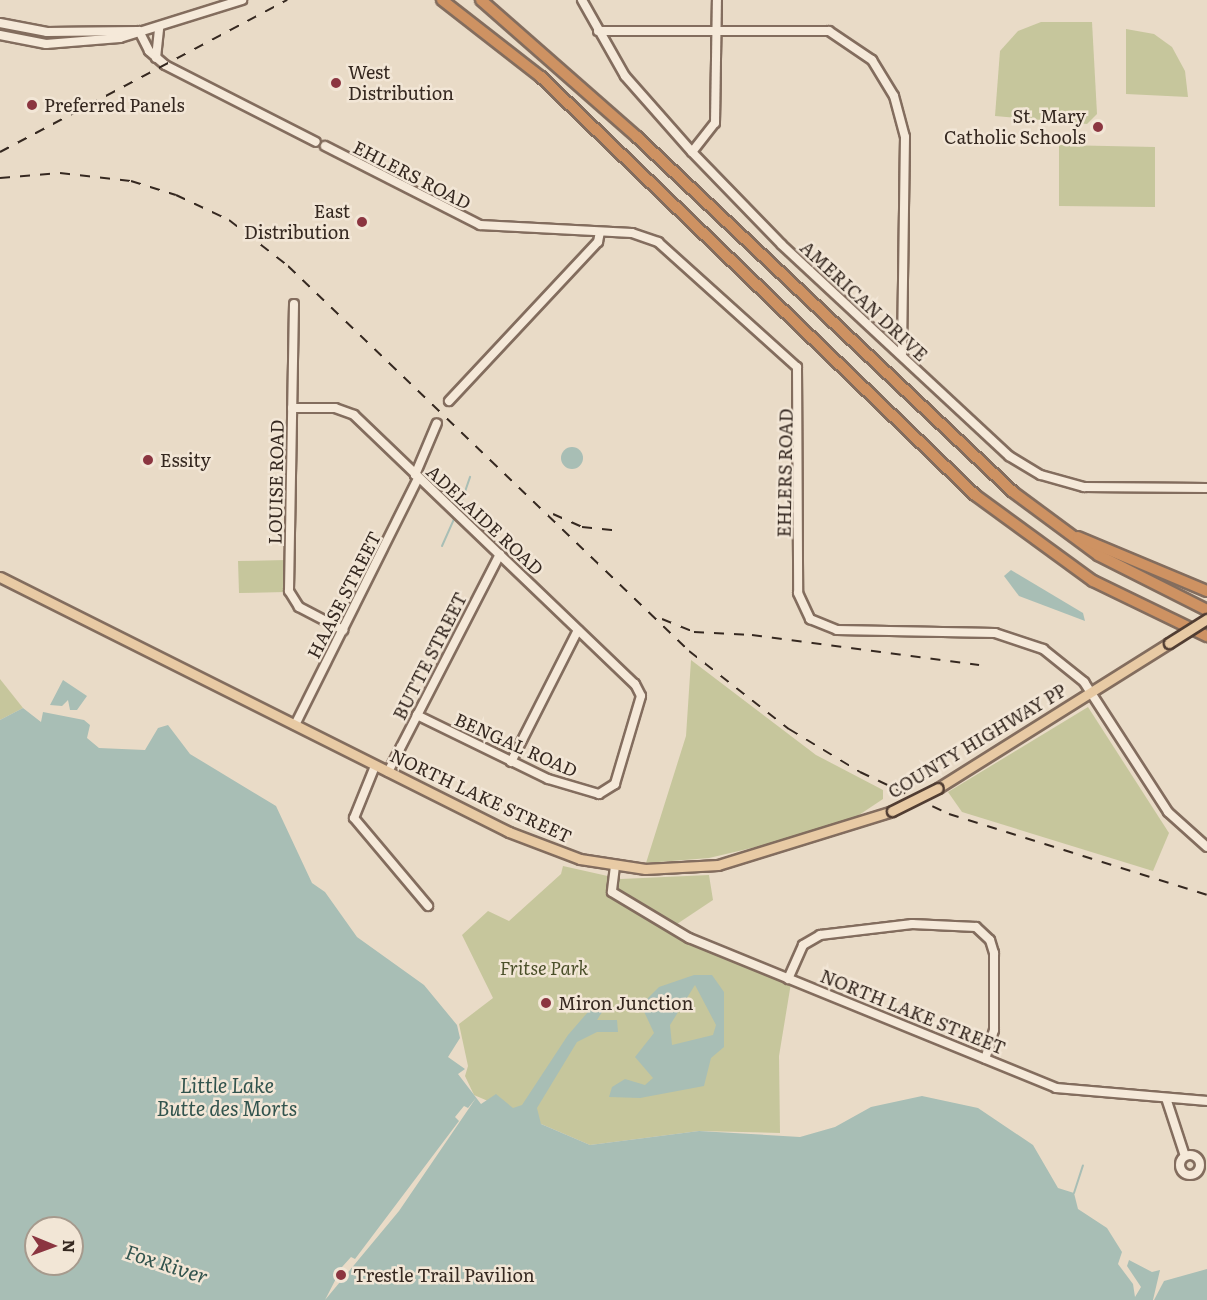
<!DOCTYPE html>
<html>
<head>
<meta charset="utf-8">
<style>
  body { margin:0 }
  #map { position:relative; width:1207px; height:1300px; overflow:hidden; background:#e9dbc7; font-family:Literata,serif }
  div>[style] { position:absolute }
  .green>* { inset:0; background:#c6c69c }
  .water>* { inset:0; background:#a8beb5 }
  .round { border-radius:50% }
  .pier>* { inset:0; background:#e9dbc7 }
  .stream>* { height:2px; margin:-1px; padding:0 1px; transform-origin:1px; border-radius:1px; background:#a8beb5 }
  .roads { filter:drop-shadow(2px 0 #836d5e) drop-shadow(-2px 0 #836d5e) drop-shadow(0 2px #836d5e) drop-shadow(0 -2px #836d5e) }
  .minor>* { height:8px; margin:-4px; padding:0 4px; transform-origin:4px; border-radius:4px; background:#f5e9d9 }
  .minor>.ring { margin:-4px; padding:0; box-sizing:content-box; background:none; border:8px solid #f5e9d9; border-radius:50% }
  .major>* { height:9px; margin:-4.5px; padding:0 4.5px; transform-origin:4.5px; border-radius:4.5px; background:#e8caa4 }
  .highway>* { height:10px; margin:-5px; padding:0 5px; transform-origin:5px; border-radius:5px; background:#ce9262 }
  .rail>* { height:2px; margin-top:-1px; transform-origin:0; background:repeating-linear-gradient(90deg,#352820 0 10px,transparent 0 20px) }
  .bridges { filter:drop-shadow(2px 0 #513d32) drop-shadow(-2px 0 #513d32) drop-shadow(0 2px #513d32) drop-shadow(0 -2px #513d32) }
  .major-bridge>* { height:9px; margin:-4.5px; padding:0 4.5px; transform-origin:4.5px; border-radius:4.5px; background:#e8caa4 }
  .dots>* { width:16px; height:16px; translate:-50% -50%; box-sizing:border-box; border:3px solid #f2e6d6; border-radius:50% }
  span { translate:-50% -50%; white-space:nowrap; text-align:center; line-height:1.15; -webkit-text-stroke:5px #f2e6d6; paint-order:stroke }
  .poi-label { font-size:18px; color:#352820 }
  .left { translate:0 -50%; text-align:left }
  .right { translate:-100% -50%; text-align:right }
  .street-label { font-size:18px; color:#352820 }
  .park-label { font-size:18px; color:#4a4f29; font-style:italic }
  .water-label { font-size:20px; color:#31534d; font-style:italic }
  .north { position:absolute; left:24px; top:1216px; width:60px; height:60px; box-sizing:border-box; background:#f2e6d6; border:2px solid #a69a8d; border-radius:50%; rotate:91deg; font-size:16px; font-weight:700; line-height:24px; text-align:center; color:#352820 }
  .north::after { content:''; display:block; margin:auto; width:21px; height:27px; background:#8b3540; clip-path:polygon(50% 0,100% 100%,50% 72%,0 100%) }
</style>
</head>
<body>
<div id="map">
  <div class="green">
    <div style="clip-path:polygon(1041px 22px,1092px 22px,1097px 114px,1087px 124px,995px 116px,1000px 51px,1018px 31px)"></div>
    <div style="clip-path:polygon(1126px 29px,1154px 34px,1172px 47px,1185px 71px,1188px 97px,1126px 94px)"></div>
    <div style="clip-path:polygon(1059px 145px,1155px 147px,1155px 207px,1059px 206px)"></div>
    <div style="clip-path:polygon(286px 560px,286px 592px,239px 593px,238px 561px)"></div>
    <div style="clip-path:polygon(691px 660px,816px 755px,883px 790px,883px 799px,856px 817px,760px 846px,709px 858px,646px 863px,686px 736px)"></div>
    <div style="clip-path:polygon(0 679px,23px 708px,0 720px)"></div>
    <div style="clip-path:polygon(1088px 707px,1169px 833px,1153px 871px,962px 812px,948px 792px)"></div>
    <div style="clip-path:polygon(563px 866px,621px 879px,709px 875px,713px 900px,668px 930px,791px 983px,779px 1056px,780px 1133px,699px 1131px,590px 1145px,474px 1095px,465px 1076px,468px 1066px,459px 1024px,493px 998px,462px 935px,488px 911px,509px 921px,561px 874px)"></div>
  </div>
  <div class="water">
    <div class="round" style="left:561px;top:447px;width:22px;height:22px"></div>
    <div style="clip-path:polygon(1011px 570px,1083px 613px,1085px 621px,1019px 596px,1004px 576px)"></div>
    <div style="clip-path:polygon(63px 680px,87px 696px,77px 710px,70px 710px,68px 700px,62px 706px,50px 705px)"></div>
    <div style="clip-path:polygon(evenodd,23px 708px,41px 722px,43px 712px,84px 720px,90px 725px,87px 738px,99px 748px,145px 750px,158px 728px,168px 725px,190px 754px,276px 806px,312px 883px,325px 892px,357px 937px,424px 985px,457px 1025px,460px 1038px,448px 1057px,465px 1069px,458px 1074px,481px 1104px,496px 1094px,513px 1108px,522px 1105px,568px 1035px,594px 1005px,611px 998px,597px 1020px,617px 1020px,618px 1032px,597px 1032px,577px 1042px,537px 1108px,541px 1124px,590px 1145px,699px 1131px,800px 1137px,835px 1127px,871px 1107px,922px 1096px,978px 1108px,1033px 1145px,1058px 1188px,1074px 1193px,1078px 1209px,1107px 1228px,1122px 1252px,1118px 1264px,1133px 1284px,1135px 1297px,1141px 1287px,1127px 1266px,1129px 1260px,1152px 1272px,1160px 1270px,1153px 1300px,0 1300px,0 720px,23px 708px,36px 1228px,72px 1228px,72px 1264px,36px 1264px,36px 1228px)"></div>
    <div style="clip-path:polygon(evenodd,694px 975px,712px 975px,724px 992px,724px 1047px,711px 1058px,704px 1086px,640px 1098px,609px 1097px,612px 1087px,625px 1079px,645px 1085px,653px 1078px,635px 1057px,654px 1033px,641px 1005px,659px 987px,694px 975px,695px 985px,716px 1025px,713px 1035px,672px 1045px,670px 1025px,695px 985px)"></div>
    <div style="clip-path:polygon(1207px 1269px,1207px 1300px,1154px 1300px,1164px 1281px)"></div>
  </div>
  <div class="pier">
    <div style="clip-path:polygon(476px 1098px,399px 1211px,325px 1300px,342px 1267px,351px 1257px,355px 1259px,459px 1121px,455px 1117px,464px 1106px,468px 1108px)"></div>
  </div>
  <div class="stream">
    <div style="left:459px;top:509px;width:34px;rotate:-71deg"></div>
    <div style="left:442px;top:546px;width:30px;rotate:-66deg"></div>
    <div style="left:1074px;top:1193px;width:29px;rotate:-72deg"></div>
  </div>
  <div class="roads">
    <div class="minor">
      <div style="left:582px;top:0;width:87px;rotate:60.5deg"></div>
      <div style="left:625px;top:76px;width:101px;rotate:48.6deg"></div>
      <div style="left:692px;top:152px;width:129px;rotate:45.9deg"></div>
      <div style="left:782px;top:245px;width:310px;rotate:42.9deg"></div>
      <div style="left:1009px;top:456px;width:37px;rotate:31deg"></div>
      <div style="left:1041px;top:475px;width:45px;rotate:15.6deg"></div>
      <div style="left:1084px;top:487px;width:123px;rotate:0.5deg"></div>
      <div style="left:0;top:23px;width:48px;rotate:10.8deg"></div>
      <div style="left:47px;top:32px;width:91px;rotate:-0.6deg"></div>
      <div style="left:139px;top:31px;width:22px;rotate:63deg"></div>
      <div style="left:149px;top:51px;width:21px;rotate:41deg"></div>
      <div style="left:165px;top:65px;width:169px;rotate:27deg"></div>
      <div style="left:598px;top:31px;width:231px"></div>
      <div style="left:829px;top:31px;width:52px;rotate:34deg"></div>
      <div style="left:872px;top:60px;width:42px;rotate:58.6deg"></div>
      <div style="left:894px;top:96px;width:42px;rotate:75deg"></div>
      <div style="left:905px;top:137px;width:217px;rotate:90.8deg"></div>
      <div style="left:0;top:35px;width:47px;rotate:11.1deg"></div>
      <div style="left:46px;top:44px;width:74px;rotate:-4.6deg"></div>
      <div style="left:120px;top:38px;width:128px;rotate:-17.3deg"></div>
      <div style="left:156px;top:58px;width:31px;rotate:-84deg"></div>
      <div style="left:325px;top:146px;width:174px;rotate:27deg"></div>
      <div style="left:480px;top:225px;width:152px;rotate:3deg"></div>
      <div style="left:632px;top:233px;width:28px;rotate:19deg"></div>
      <div style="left:658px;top:242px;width:187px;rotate:42deg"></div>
      <div style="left:797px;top:367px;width:226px;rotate:89.7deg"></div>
      <div style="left:798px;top:593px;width:29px;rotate:65deg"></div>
      <div style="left:810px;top:619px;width:29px;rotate:22deg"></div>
      <div style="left:837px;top:630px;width:158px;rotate:1.1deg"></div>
      <div style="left:995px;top:633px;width:51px;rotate:18.4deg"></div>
      <div style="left:1043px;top:649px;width:53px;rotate:38.8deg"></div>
      <div style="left:1084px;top:682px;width:155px;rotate:57.1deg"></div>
      <div style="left:1168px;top:812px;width:52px;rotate:41.9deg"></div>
      <div style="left:692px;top:152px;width:37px;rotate:-52deg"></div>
      <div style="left:715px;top:123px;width:123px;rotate:-89.1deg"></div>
      <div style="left:294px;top:304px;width:287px;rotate:91deg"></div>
      <div style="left:289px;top:591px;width:19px;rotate:58deg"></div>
      <div style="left:299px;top:607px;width:50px;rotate:27.6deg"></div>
      <div style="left:449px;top:401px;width:218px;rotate:-46.9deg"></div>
      <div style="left:598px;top:242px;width:10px;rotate:-79deg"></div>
      <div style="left:292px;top:408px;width:43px"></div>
      <div style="left:335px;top:408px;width:20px;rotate:20deg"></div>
      <div style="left:354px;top:415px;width:389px;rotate:43.8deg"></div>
      <div style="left:635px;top:684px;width:13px;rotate:63deg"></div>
      <div style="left:641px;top:696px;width:92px;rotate:106.5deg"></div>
      <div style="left:615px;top:784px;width:19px;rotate:148deg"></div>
      <div style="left:599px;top:794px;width:53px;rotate:-163.6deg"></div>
      <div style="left:548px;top:779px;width:146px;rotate:-154deg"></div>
      <div style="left:415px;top:475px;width:56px;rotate:-67.1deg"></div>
      <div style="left:295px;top:725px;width:276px;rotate:-63.5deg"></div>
      <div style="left:511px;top:762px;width:148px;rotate:-63.1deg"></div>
      <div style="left:375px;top:766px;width:56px;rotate:112deg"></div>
      <div style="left:354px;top:818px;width:115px;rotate:49.9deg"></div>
      <div style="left:388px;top:772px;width:245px;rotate:-62.8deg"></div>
      <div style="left:615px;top:866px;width:26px;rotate:97deg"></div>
      <div style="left:612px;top:892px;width:90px;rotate:30.9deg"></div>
      <div style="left:689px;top:938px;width:396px;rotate:22.2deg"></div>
      <div style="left:1056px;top:1088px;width:152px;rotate:4.9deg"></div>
      <div style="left:788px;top:979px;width:37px;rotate:-66deg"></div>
      <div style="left:803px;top:945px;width:20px;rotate:-30deg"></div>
      <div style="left:820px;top:935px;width:93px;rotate:-6.8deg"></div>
      <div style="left:912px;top:924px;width:64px;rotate:2.7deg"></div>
      <div style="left:976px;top:927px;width:19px;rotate:43deg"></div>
      <div style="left:990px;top:940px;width:14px;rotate:73deg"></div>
      <div style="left:994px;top:953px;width:77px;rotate:90deg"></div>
      <div style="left:994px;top:1030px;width:30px;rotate:107deg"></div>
      <div style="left:1166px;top:1098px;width:61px;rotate:71.9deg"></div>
      <div class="ring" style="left:1180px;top:1155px;width:12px;height:12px"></div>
    </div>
    <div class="major">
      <div style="left:0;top:577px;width:569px;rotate:26.61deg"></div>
      <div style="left:509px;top:832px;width:76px;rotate:20.8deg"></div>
      <div style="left:580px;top:859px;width:66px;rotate:8.7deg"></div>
      <div style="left:645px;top:869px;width:73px;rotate:-3.1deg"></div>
      <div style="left:718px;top:865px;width:182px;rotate:-17.2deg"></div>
      <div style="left:938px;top:788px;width:273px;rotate:-32.1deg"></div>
    </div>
    <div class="highway">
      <div style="left:442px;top:0;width:125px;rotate:37.9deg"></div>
      <div style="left:541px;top:77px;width:603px;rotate:43.92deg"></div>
      <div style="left:975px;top:495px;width:146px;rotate:36.1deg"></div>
      <div style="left:1093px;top:581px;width:127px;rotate:25.8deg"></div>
      <div style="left:481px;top:0;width:208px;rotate:41.3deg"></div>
      <div style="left:637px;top:137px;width:517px;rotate:43.35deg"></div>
      <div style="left:1013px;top:492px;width:106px;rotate:36.5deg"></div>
      <div style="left:1098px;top:555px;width:122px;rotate:26.8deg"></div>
      <div style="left:1078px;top:537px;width:140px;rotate:22.7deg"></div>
    </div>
  </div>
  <div class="rail">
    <div style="left:0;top:152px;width:325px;rotate:-27.9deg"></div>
    <div style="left:0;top:178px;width:60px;rotate:-4.8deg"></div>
    <div style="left:60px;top:173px;width:71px;rotate:6.4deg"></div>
    <div style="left:131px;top:181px;width:47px;rotate:17.3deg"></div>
    <div style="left:176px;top:195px;width:59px;rotate:25.3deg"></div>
    <div style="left:229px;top:220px;width:75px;rotate:37.9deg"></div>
    <div style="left:288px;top:266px;width:556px;rotate:43.83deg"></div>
    <div style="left:689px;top:651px;width:127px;rotate:38deg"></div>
    <div style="left:789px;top:729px;width:83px;rotate:31.2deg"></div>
    <div style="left:860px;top:772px;width:98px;rotate:25.3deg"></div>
    <div style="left:949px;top:814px;width:270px;rotate:17.4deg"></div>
    <div style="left:553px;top:514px;width:32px;rotate:24deg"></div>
    <div style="left:582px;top:527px;width:37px;rotate:6deg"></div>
    <div style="left:662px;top:619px;width:35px;rotate:22deg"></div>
    <div style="left:694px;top:632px;width:58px;rotate:3deg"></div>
    <div style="left:752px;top:635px;width:229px;rotate:7.5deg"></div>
  </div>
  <div class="bridges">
    <div class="major-bridge">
      <div style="left:1169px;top:643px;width:45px;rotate:-32.3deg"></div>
      <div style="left:892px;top:811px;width:51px;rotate:-26.6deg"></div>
    </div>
  </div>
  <div class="dots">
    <div style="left:336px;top:83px;background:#8b3540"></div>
    <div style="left:32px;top:105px;background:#8b3540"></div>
    <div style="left:1098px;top:127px;background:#8b3540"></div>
    <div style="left:362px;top:222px;background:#8b3540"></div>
    <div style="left:148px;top:460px;background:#8b3540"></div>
    <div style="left:546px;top:1003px;background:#8b3540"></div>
    <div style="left:341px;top:1275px;background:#8b3540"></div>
  </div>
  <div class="poi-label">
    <span class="left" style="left:348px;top:83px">West<br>Distribution</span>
    <span class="left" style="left:44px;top:105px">Preferred Panels</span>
    <span class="right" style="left:1086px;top:127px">St. Mary<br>Catholic Schools</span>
    <span class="right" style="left:350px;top:222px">East<br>Distribution</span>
    <span class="left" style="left:160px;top:460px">Essity</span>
    <span class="left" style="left:558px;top:1003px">Miron Junction</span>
    <span class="left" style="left:353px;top:1275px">Trestle Trail Pavilion</span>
  </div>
  <div class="street-label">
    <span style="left:412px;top:175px;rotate:27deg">EHLERS ROAD</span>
    <span style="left:864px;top:301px;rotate:43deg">AMERICAN DRIVE</span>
    <span style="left:785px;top:473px;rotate:-89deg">EHLERS ROAD</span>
    <span style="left:276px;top:482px;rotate:-89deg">LOUISE ROAD</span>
    <span style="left:485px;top:520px;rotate:43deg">ADELAIDE ROAD</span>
    <span style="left:344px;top:595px;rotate:-63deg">HAASE STREET</span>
    <span style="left:430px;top:656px;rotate:-63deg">BUTTE STREET</span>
    <span style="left:977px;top:741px;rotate:-31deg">COUNTY HIGHWAY PP</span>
    <span style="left:516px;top:745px;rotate:24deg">BENGAL ROAD</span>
    <span style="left:481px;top:796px;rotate:25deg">NORTH LAKE STREET</span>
    <span style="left:913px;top:1012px;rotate:22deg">NORTH LAKE STREET</span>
  </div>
  <div class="park-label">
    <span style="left:544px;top:968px">Fritse Park</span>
  </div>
  <div class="water-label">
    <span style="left:227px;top:1096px">Little Lake<br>Butte des Morts</span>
    <span style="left:167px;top:1263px;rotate:18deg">Fox River</span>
  </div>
  <div class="north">N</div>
</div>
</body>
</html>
